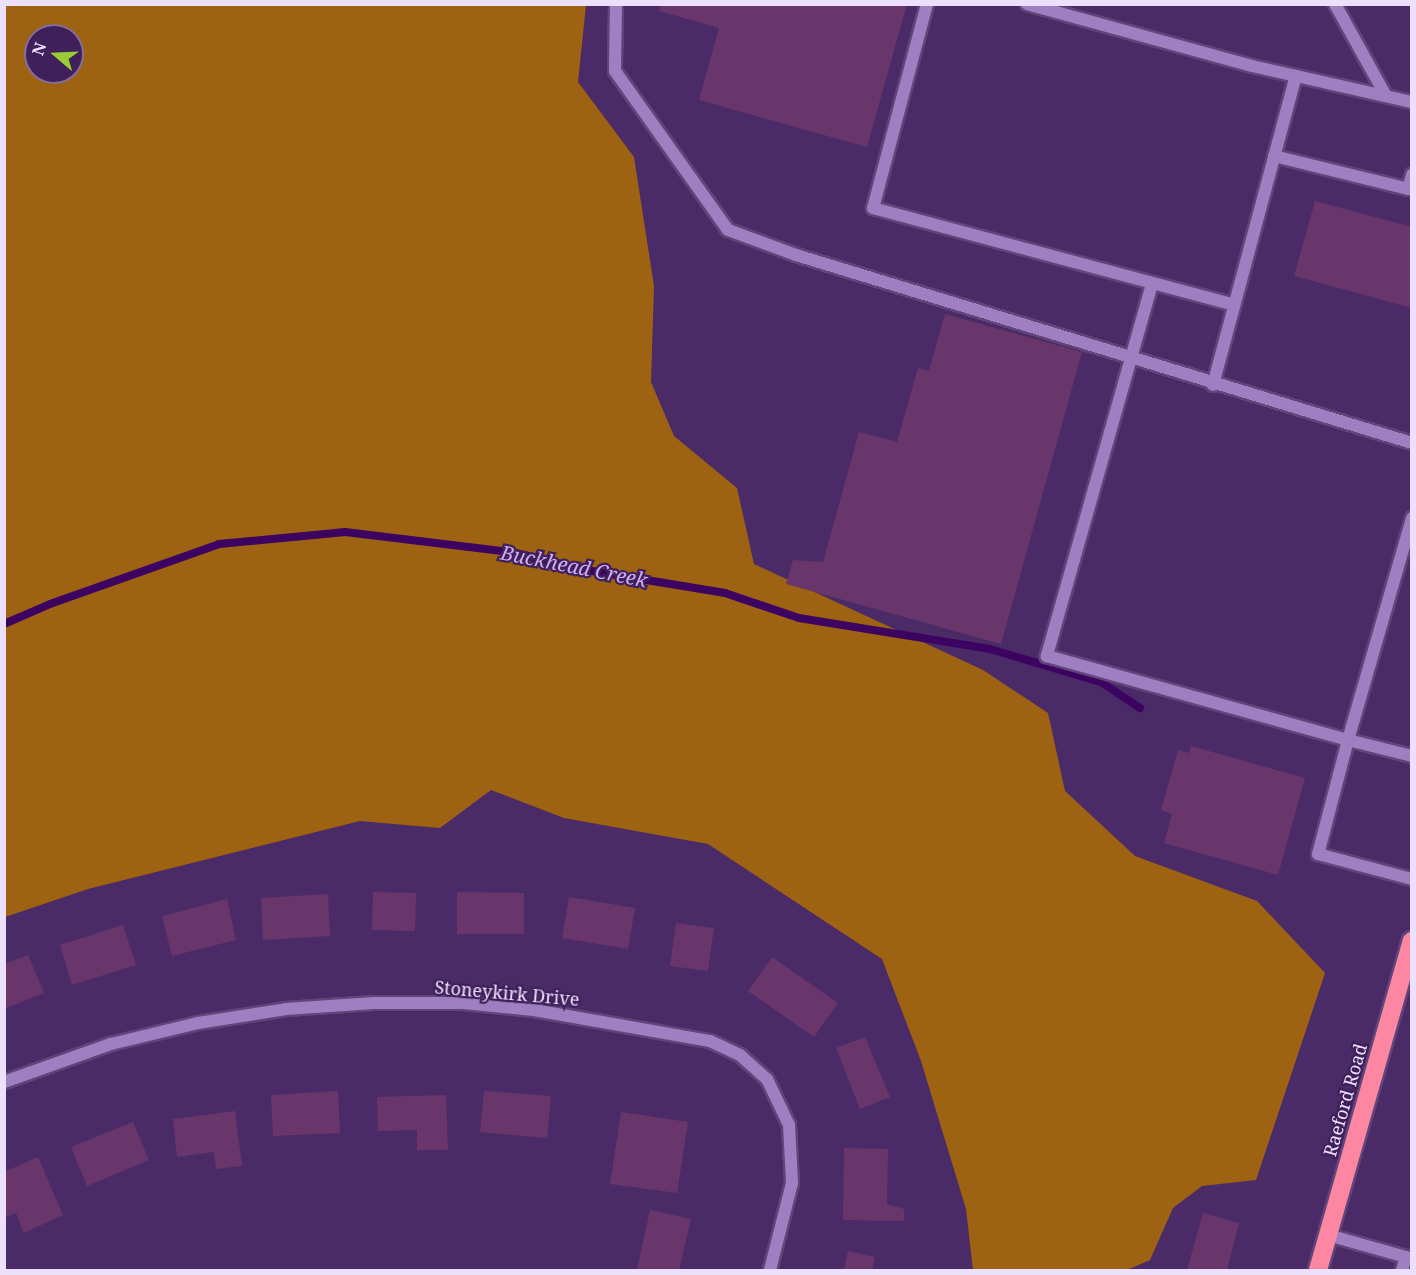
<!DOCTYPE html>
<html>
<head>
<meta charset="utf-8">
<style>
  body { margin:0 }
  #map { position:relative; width:1416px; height:1275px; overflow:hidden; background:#4a2b67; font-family:"Noto Serif",serif }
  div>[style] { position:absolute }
  .forest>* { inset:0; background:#9e6213 }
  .stream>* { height:8px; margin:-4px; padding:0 4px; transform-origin:4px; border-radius:4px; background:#3d0361 }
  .building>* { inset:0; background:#69366b }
  .roads { filter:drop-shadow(2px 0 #614579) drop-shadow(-2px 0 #614579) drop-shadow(0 2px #614579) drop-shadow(0 -2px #614579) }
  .lane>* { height:12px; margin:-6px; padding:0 6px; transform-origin:6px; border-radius:6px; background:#9f7ec1 }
  .street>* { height:12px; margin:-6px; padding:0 6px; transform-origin:6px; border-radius:6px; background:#9f7ec1 }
  .highway>* { height:18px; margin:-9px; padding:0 9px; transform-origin:9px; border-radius:9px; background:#fd86a2 }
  span { translate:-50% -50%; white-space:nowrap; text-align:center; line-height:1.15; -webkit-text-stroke:4.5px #40205b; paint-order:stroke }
  .street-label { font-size:18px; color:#ede0fd }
  .water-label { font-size:20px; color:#d0aef5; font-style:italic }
  .frame { position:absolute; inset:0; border:6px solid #ede0fd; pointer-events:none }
  .north { position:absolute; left:24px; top:24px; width:60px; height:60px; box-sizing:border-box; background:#40205b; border:2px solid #856d9c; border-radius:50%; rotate:289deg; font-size:16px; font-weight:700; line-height:24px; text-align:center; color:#ede0fd }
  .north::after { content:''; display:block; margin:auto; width:21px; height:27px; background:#9acb34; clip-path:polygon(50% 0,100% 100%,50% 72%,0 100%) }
</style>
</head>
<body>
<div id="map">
  <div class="forest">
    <div style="clip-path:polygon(evenodd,4px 5px,586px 5px,578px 82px,634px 157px,654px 286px,651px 382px,674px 436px,737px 488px,754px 564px,983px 670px,1048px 713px,1065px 791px,1135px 856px,1257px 901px,1325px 973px,1256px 1180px,1202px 1186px,1173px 1208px,1150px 1260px,1127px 1270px,973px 1270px,966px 1209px,921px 1061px,882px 959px,708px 844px,564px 818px,491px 790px,440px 828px,360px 821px,88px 889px,5px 917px,4px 5px,36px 36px,72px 36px,72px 72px,36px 72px,36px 36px)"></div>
  </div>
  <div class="stream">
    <div style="left:4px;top:624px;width:50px;rotate:-23.5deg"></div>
    <div style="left:50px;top:604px;width:179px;rotate:-19.5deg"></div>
    <div style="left:219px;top:544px;width:127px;rotate:-5.4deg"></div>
    <div style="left:345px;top:532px;width:167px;rotate:6.9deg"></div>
    <div style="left:511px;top:552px;width:77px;rotate:13.5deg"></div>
    <div style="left:586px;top:570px;width:141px;rotate:9.4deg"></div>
    <div style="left:725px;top:593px;width:78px;rotate:18.7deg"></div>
    <div style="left:799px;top:618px;width:193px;rotate:9.2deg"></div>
    <div style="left:990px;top:649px;width:116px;rotate:16.6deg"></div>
    <div style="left:1101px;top:682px;width:47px;rotate:33.7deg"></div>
  </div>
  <div class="building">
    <div style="clip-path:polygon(661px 4px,907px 4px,867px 147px,699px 100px,719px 28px,659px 11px)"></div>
    <div style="clip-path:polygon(1315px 201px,1412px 227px,1412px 308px,1294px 276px)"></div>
    <div style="clip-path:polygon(945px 314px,1082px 352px,1001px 644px,786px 584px,793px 560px,823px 562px,859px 432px,897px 442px,918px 368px,929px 371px)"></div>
    <div style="clip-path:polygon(1191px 746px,1305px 778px,1278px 875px,1164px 843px,1172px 814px,1161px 810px,1178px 750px,1189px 753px)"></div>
    <div style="clip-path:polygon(373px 892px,416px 893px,415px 931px,372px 930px)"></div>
    <div style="clip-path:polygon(457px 892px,524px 893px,524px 934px,457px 934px)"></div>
    <div style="clip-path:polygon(328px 894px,330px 936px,263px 940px,261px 898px)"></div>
    <div style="clip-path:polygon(569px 897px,635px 908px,628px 949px,562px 938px)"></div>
    <div style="clip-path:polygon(227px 899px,236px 940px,172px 956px,162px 916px)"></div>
    <div style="clip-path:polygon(676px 923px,714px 928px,708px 971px,670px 966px)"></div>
    <div style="clip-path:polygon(123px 925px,136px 965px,72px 985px,60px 945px)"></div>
    <div style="clip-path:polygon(28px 955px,44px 993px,4px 1009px,4px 964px)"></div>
    <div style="clip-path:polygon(772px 957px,838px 1003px,814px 1037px,748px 991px)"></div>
    <div style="clip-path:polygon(865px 1037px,890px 1097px,860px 1109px,836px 1048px)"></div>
    <div style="clip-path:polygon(338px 1091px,340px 1133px,273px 1136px,271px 1095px)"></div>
    <div style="clip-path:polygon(484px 1091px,551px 1096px,547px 1138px,480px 1132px)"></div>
    <div style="clip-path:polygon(446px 1095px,448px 1150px,417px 1150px,417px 1130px,378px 1131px,377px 1097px)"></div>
    <div style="clip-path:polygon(235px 1111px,242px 1166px,216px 1169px,214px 1152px,177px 1157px,173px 1119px)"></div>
    <div style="clip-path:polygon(621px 1112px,688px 1122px,677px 1193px,610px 1184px)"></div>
    <div style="clip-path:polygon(133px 1122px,149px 1160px,87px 1186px,71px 1147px)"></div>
    <div style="clip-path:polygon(844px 1148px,888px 1149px,887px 1204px,904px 1209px,904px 1221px,843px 1220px)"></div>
    <div style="clip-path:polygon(38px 1157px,63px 1215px,24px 1233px,16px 1213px,4px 1218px,4px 1172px)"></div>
    <div style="clip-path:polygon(650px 1210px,691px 1219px,679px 1270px,637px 1270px)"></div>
    <div style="clip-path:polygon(1203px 1213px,1239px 1223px,1227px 1270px,1187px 1270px)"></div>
    <div style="clip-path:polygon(848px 1251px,875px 1257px,872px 1270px,844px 1270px)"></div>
  </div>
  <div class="roads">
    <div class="lane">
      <div style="left:616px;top:4px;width:67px;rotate:90.9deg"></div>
      <div style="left:615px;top:71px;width:195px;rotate:54.6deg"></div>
      <div style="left:728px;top:230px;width:72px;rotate:20.2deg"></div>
      <div style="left:796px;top:255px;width:644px;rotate:16.97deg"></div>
      <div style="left:927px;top:4px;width:211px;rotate:104.8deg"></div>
      <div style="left:873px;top:208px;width:374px;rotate:15deg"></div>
      <div style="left:1027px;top:4px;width:233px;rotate:15.4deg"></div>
      <div style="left:1252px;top:66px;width:164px;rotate:12.7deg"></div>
      <div style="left:1335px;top:4px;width:105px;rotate:61deg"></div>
      <div style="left:1274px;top:156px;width:138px;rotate:13.8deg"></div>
      <div style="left:1408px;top:189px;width:15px;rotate:-74deg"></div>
      <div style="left:1152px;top:284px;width:387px;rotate:105.8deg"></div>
      <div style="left:1047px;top:656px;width:313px;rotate:15.6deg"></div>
      <div style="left:1348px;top:740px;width:231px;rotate:-73.9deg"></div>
      <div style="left:1213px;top:385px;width:320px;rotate:-75deg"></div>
      <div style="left:1412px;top:756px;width:66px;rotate:-166deg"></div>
      <div style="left:1348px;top:740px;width:118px;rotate:104.7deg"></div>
      <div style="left:1318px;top:854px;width:97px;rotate:14.9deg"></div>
      <div style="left:1328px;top:1235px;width:81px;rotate:15.8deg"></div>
      <div style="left:1406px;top:1257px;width:14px;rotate:107deg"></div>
    </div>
    <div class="street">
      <div style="left:4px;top:1082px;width:114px;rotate:-19.6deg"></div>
      <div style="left:111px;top:1044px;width:89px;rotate:-13.6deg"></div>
      <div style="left:198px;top:1023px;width:89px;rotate:-9deg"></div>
      <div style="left:286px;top:1009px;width:88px;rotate:-3.9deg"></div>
      <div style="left:374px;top:1003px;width:89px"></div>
      <div style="left:463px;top:1003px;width:71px;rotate:5.6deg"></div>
      <div style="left:534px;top:1010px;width:179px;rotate:10deg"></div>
      <div style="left:710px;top:1041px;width:33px;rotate:25deg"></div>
      <div style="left:740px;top:1055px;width:36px;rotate:42deg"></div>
      <div style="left:767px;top:1079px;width:51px;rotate:64.4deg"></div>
      <div style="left:789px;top:1125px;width:58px;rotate:87deg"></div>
      <div style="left:792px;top:1183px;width:90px;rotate:104.2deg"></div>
    </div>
    <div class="highway">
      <div style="left:1318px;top:1270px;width:342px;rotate:-74.1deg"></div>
    </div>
  </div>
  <div class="street-label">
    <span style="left:507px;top:993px;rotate:5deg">Stoneykirk Drive</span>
    <span style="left:1345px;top:1100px;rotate:-74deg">Raeford Road</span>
  </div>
  <div class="water-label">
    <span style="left:574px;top:566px;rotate:11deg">Buckhead Creek</span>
  </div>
  <div class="frame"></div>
  <div class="north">N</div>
</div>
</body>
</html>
